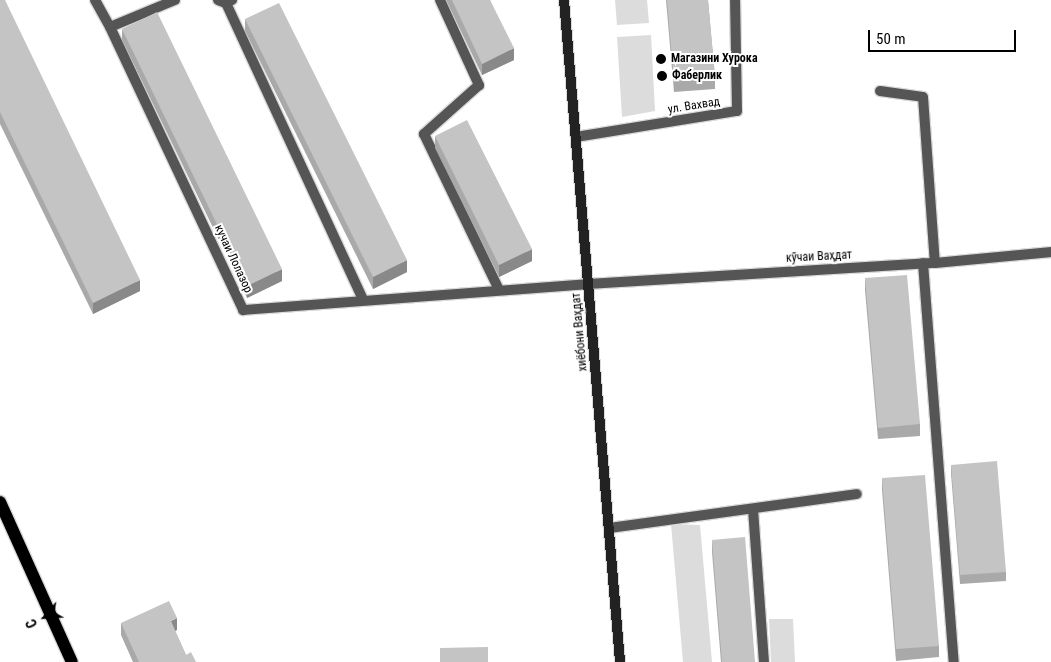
<!DOCTYPE html>
<html>
<head>
<meta charset="utf-8">
<style>
  body { margin:0 }
  #map { position:relative; width:1051px; height:662px; overflow:hidden; background:#fff; font-family:"Roboto Condensed",sans-serif }
  div>[style] { position:absolute }
  .green>* { inset:0; background:#dcdcdc }
  .roads { filter:drop-shadow(1px 0 #dbdbdb) drop-shadow(-1px 0 #dbdbdb) drop-shadow(0 1px #dbdbdb) drop-shadow(0 -1px #dbdbdb) }
  .street>* { height:10px; margin:-5px; padding:0 5px; transform-origin:5px; border-radius:5px; background:#555 }
  .secondary>* { height:10px; margin:-5px; padding:0 5px; transform-origin:5px; border-radius:5px; background:#222 }
  .primary>* { height:12px; margin:-6px; padding:0 6px; transform-origin:6px; border-radius:6px; background:#000 }
  .wall>* { inset:0; background:#a9a9a9 }
  .shaded-wall>* { inset:0; background:#898989 }
  .building>* { inset:0; background:#c4c4c4 }
  .dots>* { width:14px; height:14px; translate:-50% -50%; box-sizing:border-box; border:2px solid #fff; border-radius:50% }
  span { translate:-50% -50%; white-space:nowrap; text-align:center; line-height:1.15; -webkit-text-stroke:4px #fff; paint-order:stroke }
  .poi-label { font-size:12px; color:#000; font-weight:700 }
  .left { translate:0 -50%; text-align:left }
  .street-label { font-size:12px; color:#000 }
  .north { position:absolute; left:20px; top:592px; width:50px; height:50px; -webkit-text-stroke:4px #fff; paint-order:stroke; rotate:244deg; font-size:14px; font-weight:700; line-height:20px; text-align:center; color:#000 }
  .north::after { content:''; display:block; margin:auto; width:18px; height:22px; background:#000; clip-path:polygon(50% 0,100% 100%,50% 72%,0 100%) }
  .scale { position:absolute; left:868px; top:30px; width:148px; height:22px; box-sizing:border-box; border:2px solid #000; border-top:0; padding-left:6px; font-size:15px; line-height:18px; white-space:nowrap; color:#000; -webkit-text-stroke:4px #fff; paint-order:stroke }
</style>
</head>
<body>
<div id="map">
  <div class="green">
    <div style="clip-path:polygon(615px 0,647px 0,649px 23px,617px 25px)"></div>
    <div style="clip-path:polygon(651px 35px,655px 111px,622px 117px,617px 37px)"></div>
    <div style="clip-path:polygon(671px 524px,700px 525px,712px 662px,683px 662px)"></div>
    <div style="clip-path:polygon(769px 619px,793px 619px,795px 662px,771px 662px)"></div>
  </div>
  <div class="roads">
    <div class="street">
      <div style="left:95px;top:0;width:31px;rotate:61deg"></div>
      <div style="left:175px;top:0;width:70px;rotate:157.4deg"></div>
      <div style="left:110px;top:27px;width:313px;rotate:64.8deg"></div>
      <div style="left:243px;top:310px;width:346px;rotate:-4.3deg"></div>
      <div style="left:588px;top:284px;width:348px;rotate:-3.5deg"></div>
      <div style="left:935px;top:263px;width:117px;rotate:-5.4deg"></div>
      <div style="left:218px;top:0;width:9px;rotate:21deg"></div>
      <div style="left:226px;top:3px;width:7px;rotate:-27deg"></div>
      <div style="left:440px;top:0;width:94px;rotate:65.4deg"></div>
      <div style="left:479px;top:85px;width:74px;rotate:138.3deg"></div>
      <div style="left:424px;top:134px;width:173px;rotate:64.3deg"></div>
      <div style="left:226px;top:3px;width:327px;rotate:65.2deg"></div>
      <div style="left:880px;top:91px;width:43px;rotate:7.9deg"></div>
      <div style="left:923px;top:97px;width:166px;rotate:85.9deg"></div>
      <div style="left:576px;top:137px;width:163px;rotate:-9.2deg"></div>
      <div style="left:737px;top:111px;width:111px;rotate:-91deg"></div>
      <div style="left:923px;top:263px;width:400px;rotate:85.6deg"></div>
      <div style="left:753px;top:509px;width:153px;rotate:85.9deg"></div>
      <div style="left:609px;top:528px;width:250px;rotate:-7.8deg"></div>
    </div>
    <div class="secondary">
      <div style="left:564px;top:0;width:664px;rotate:85.16deg"></div>
    </div>
    <div class="primary">
      <div style="left:0;top:502px;width:175px;rotate:65.8deg"></div>
    </div>
  </div>
  <div class="wall">
    <div style="clip-path:polygon(0 0,140px 291px,93px 314px,0 124px)"></div>
    <div style="clip-path:polygon(446px 0,490px 0,514px 60px,482px 75px)"></div>
    <div style="clip-path:polygon(666px 0,708px 0,715px 77px,715px 89px,674px 92px)"></div>
    <div style="clip-path:polygon(245px 19px,407px 272px,373px 289px,245px 31px)"></div>
    <div style="clip-path:polygon(122px 29px,282px 281px,247px 298px,122px 40px)"></div>
    <div style="clip-path:polygon(435px 136px,532px 261px,499px 277px,435px 148px)"></div>
    <div style="clip-path:polygon(865px 278px,920px 424px,920px 436px,878px 439px,865px 290px)"></div>
    <div style="clip-path:polygon(951px 465px,1006px 572px,1006px 581px,960px 584px,951px 474px)"></div>
    <div style="clip-path:polygon(882px 478px,939px 646px,939px 657px,896px 661px,882px 490px)"></div>
    <div style="clip-path:polygon(712px 540px,755px 662px,721px 662px,712px 552px)"></div>
    <div style="clip-path:polygon(121px 623px,177px 630px,175px 631px,186px 655px,196px 662px,133px 662px,121px 635px)"></div>
  </div>
  <div class="shaded-wall">
    <div style="clip-path:polygon(514px 48px,514px 60px,482px 75px,482px 64px)"></div>
    <div style="clip-path:polygon(532px 249px,532px 261px,499px 277px,499px 265px)"></div>
    <div style="clip-path:polygon(407px 260px,407px 272px,373px 289px,373px 277px)"></div>
    <div style="clip-path:polygon(282px 269px,282px 281px,247px 298px,247px 286px)"></div>
    <div style="clip-path:polygon(140px 280px,140px 291px,93px 314px,93px 303px)"></div>
    <div style="clip-path:polygon(177px 618px,177px 630px,171px 633px,171px 621px)"></div>
  </div>
  <div class="building">
    <div style="clip-path:polygon(0 0,5px 0,140px 280px,93px 303px,0 112px)"></div>
    <div style="clip-path:polygon(452px 0,490px 0,514px 48px,482px 64px)"></div>
    <div style="clip-path:polygon(667px 0,708px 0,715px 77px,674px 81px)"></div>
    <div style="clip-path:polygon(279px 3px,407px 260px,373px 277px,245px 19px)"></div>
    <div style="clip-path:polygon(157px 12px,282px 269px,247px 286px,122px 29px)"></div>
    <div style="clip-path:polygon(467px 120px,532px 249px,499px 265px,435px 136px)"></div>
    <div style="clip-path:polygon(907px 275px,920px 424px,878px 428px,865px 278px)"></div>
    <div style="clip-path:polygon(997px 461px,1006px 572px,960px 575px,951px 465px)"></div>
    <div style="clip-path:polygon(925px 475px,939px 646px,896px 649px,882px 478px)"></div>
    <div style="clip-path:polygon(745px 537px,755px 662px,722px 662px,712px 540px)"></div>
    <div style="clip-path:polygon(169px 601px,177px 618px,171px 621px,186px 655px,191px 652px,196px 662px,139px 662px,121px 623px)"></div>
    <div style="clip-path:polygon(488px 647px,488px 662px,440px 662px,440px 648px)"></div>
  </div>
  <div class="dots">
    <div style="left:661px;top:59px;background:#000"></div>
    <div style="left:662px;top:76px;background:#000"></div>
  </div>
  <div class="poi-label">
    <span class="left" style="left:671px;top:59px">Магазини Хурока</span>
    <span class="left" style="left:672px;top:76px">Фаберлик</span>
  </div>
  <div class="street-label">
    <span style="left:694px;top:106px;rotate:-9deg">ул. Вахвад</span>
    <span style="left:819px;top:257px;rotate:-3deg">кӯчаи Ваҳдат</span>
    <span style="left:233px;top:259px;rotate:65deg">кучаи Лолазор</span>
    <span style="left:580px;top:332px;rotate:-95deg">хиёбони Ваҳдат</span>
  </div>
  <div class="north">С</div>
  <div class="scale">50 m</div>
</div>
</body>
</html>
